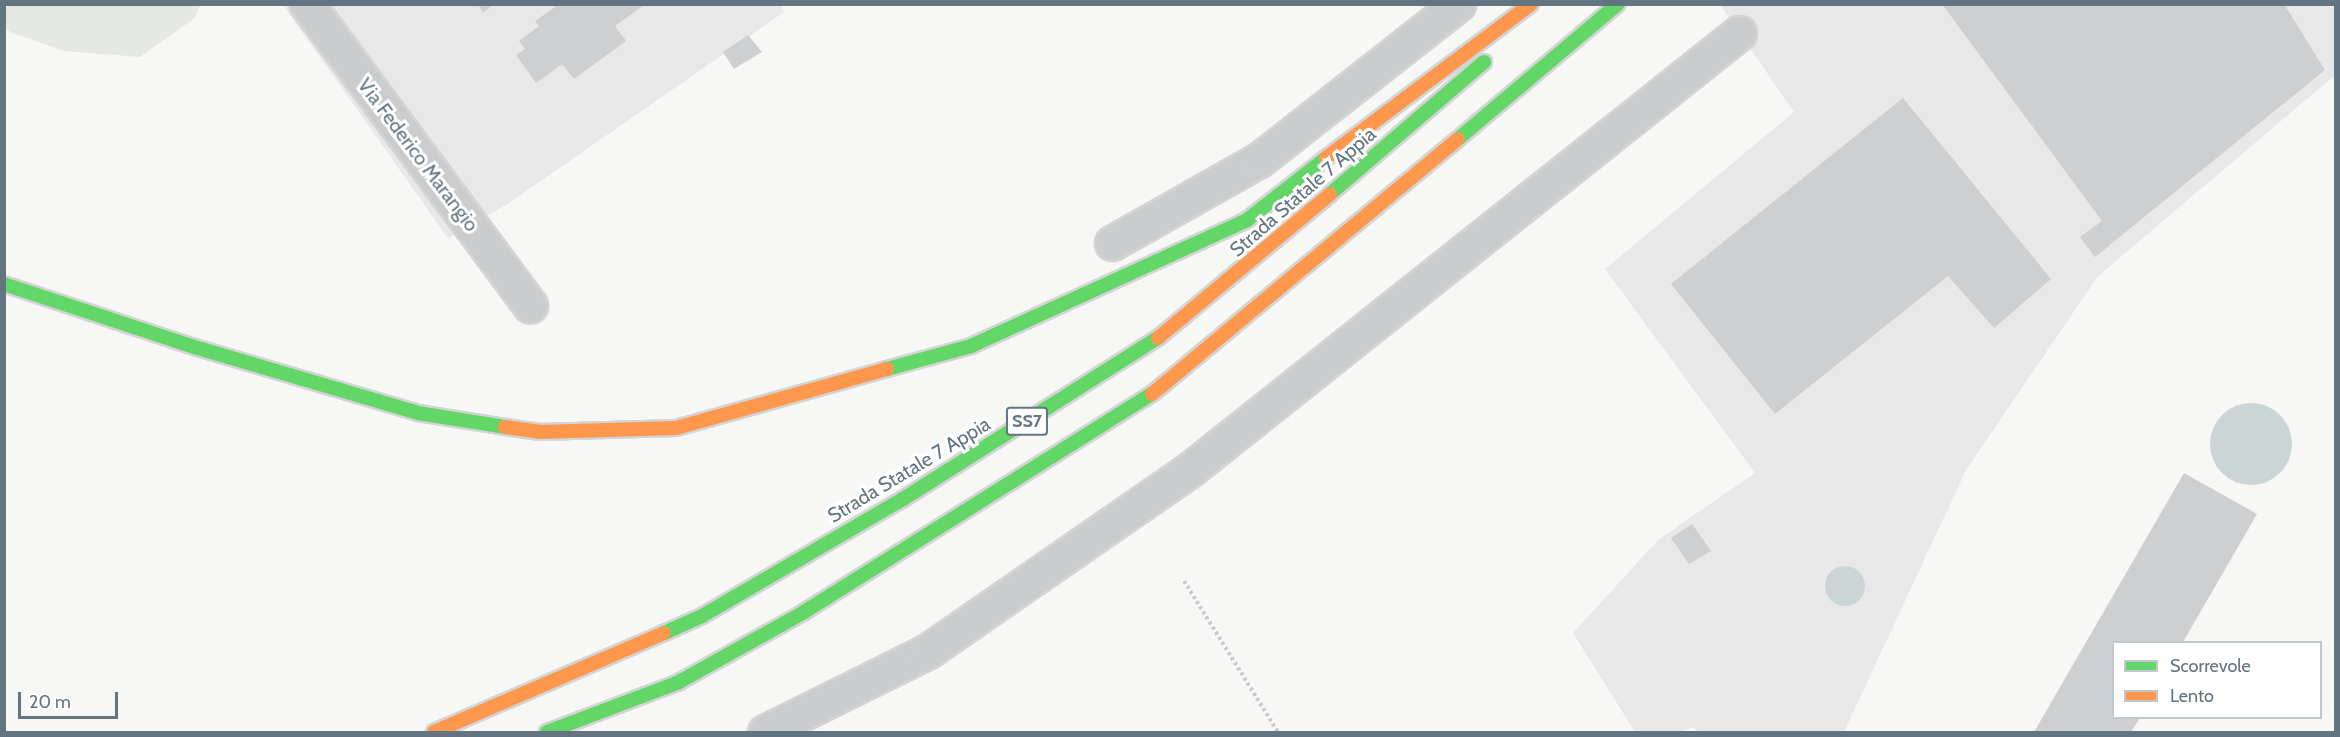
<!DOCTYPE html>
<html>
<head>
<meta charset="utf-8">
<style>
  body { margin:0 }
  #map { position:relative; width:2340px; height:737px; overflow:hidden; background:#f7f7f6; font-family:Cabin,sans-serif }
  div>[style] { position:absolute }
  .built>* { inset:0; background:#e7e8e7 }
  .green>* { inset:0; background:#e6e9e3 }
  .water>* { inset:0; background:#cbd5d6 }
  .round { border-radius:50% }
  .building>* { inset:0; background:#cecfd0 }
  .path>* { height:4px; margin-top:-2px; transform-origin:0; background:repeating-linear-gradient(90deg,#c8cacb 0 3px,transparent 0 6px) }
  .roads { filter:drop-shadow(2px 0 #d3d4d4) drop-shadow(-2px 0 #d3d4d4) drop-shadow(0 2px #d3d4d4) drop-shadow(0 -2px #d3d4d4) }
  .street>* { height:33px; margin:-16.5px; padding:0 16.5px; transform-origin:16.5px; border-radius:16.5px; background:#cbcccd }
  .fast>* { height:14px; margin:-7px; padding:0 7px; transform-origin:7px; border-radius:7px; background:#63d668 }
  .slow>* { height:14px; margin:-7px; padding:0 7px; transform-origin:7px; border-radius:7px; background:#ff974d }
  span { translate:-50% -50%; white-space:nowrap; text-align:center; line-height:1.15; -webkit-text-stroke:6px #fff; paint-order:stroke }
  .shield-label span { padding:2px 4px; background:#fff; border:2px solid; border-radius:4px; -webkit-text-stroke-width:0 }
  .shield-label { font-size:18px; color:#627580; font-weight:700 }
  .street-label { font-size:20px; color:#627580 }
  .frame { position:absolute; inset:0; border:6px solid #627580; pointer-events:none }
  .legend { position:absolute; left:2112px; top:641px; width:210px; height:78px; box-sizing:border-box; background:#fff; border:2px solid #c0c8cc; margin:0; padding:8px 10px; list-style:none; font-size:18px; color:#627580 }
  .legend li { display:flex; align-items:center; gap:12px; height:30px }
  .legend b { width:30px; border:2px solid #c0c8cc }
  .scale { position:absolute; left:18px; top:692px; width:100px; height:27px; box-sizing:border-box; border:3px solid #627580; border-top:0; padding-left:8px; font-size:18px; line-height:21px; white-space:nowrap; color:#627580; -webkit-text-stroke:4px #fff; paint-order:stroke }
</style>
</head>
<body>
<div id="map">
  <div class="built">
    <div style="clip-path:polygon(780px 4px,784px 12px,509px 203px,448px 238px,283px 5px)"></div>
    <div style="clip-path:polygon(1720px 5px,2335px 5px,2335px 80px,2333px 77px,2098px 276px,1966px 470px,1844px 732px,1698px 732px,1693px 727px,1682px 732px,1635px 732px,1573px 633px,1659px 539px,1755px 473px,1605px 269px,1794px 112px)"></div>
  </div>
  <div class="green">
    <div style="clip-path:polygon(4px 5px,5px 4px,200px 5px,195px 18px,140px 57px,64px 51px,10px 32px,5px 27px)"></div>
  </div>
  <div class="water">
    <div class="round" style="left:2210px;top:403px;width:82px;height:82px"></div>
    <div class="round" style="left:1825px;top:566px;width:40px;height:40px"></div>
  </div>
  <div class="building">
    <div style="clip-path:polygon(478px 4px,494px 4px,483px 13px)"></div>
    <div style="clip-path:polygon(1942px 4px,2284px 4px,2325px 70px,2095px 257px,2080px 237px,2102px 221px)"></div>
    <div style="clip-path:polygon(558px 5px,644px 5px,615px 26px,626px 41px,574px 79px,562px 64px,536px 83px,516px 55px,525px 49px,519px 41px,539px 26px,535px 21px)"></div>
    <div style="clip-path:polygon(748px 35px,762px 52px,734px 69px,723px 52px)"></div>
    <div style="clip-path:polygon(1903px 98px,2051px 279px,1994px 328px,1948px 276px,1775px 414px,1671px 284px)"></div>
    <div style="clip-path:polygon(2184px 473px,2257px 514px,2183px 642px,2114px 642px,2114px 718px,2140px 718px,2131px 732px,2034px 732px)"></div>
    <div style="clip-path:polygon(1692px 524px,1711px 551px,1689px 564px,1671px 538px)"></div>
  </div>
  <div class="path">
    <div style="left:1184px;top:581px;width:178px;rotate:58.1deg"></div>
  </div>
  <div class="roads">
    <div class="street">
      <div style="left:307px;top:4px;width:375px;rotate:53.5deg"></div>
      <div style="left:1112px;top:243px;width:169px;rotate:-29.5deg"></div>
      <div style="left:1259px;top:160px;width:253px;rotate:-38.1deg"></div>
      <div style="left:765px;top:732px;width:182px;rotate:-26.4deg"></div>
      <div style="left:928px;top:651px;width:321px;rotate:-34.7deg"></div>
      <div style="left:1192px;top:468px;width:699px;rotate:-38.49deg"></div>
    </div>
    <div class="fast">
      <div style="left:1458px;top:139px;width:209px;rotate:-40.2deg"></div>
      <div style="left:1330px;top:194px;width:203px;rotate:-40.6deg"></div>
      <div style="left:4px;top:284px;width:197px;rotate:18.3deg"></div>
      <div style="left:191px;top:346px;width:237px;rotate:16.4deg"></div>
      <div style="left:418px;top:413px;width:88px;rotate:9.1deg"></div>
      <div style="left:887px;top:369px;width:87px;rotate:-15.3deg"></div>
      <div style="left:971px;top:346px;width:303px;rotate:-24.5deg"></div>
      <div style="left:1247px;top:220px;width:100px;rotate:-38.1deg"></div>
      <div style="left:664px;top:633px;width:42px;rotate:-24.1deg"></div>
      <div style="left:702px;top:616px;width:233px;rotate:-30.2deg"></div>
      <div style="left:903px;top:499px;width:302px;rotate:-32.3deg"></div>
      <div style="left:547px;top:732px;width:141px;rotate:-20.7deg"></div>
      <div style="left:679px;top:682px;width:143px;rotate:-29.2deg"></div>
      <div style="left:804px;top:612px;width:411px;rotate:-32.1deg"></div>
    </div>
    <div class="slow">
      <div style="left:1326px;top:158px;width:256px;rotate:-36.9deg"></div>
      <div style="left:1158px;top:338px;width:224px;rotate:-39.9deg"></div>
      <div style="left:1152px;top:394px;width:398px;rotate:-39.8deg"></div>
      <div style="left:505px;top:427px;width:34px;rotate:8deg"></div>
      <div style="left:539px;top:432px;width:137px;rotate:-1.7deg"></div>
      <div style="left:676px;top:428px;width:219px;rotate:-15.6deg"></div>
      <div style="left:434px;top:732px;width:250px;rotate:-23.3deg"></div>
    </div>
  </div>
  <div class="shield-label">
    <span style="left:1027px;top:421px">SS7</span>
  </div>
  <div class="street-label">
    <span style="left:418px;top:155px;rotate:53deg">Via Federico Marangio</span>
    <span style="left:1303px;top:192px;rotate:-41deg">Strada Statale 7 Appia</span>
    <span style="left:909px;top:470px;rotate:-31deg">Strada Statale 7 Appia</span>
  </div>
  <div class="frame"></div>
  <ul class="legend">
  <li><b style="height:8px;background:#63d668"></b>Scorrevole</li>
  <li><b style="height:8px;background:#ff974d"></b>Lento</li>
  </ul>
  <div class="scale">20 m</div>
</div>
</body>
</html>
